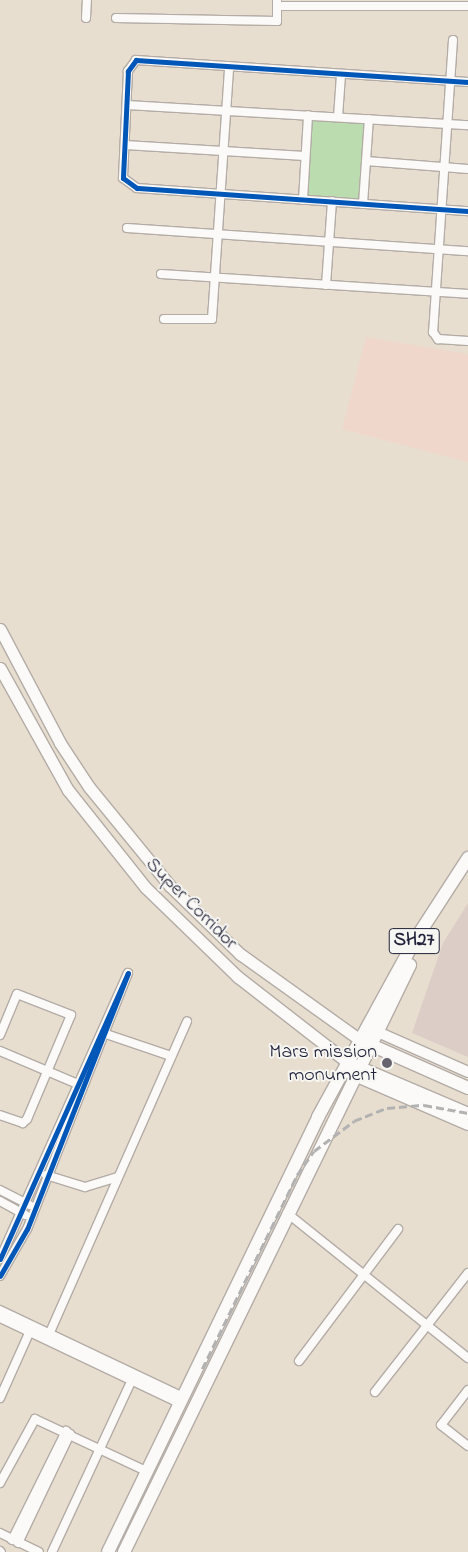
<!DOCTYPE html>
<html>
<head>
<meta charset="utf-8">
<style>
  body { margin:0 }
  #map { position:relative; width:468px; height:1552px; overflow:hidden; background:#e8ded0; font-family:"Indie Flower",sans-serif }
  div>[style] { position:absolute }
  .built>* { inset:0; background:#f0d7cb }
  .industrial>* { inset:0; background:#dccdc7 }
  .green>* { inset:0; background:#badcae }
  .roads { filter:drop-shadow(1px 0 #b3aca6) drop-shadow(-1px 0 #b3aca6) drop-shadow(0 1px #b3aca6) drop-shadow(0 -1px #b3aca6) }
  .minor>* { height:8px; margin:-4px; padding:0 4px; transform-origin:4px; border-radius:4px; background:#fcfaf8 }
  .tertiary>* { height:10px; margin:-5px; padding:0 5px; transform-origin:5px; border-radius:5px; background:#fcfaf8 }
  .secondary>* { height:11px; margin:-5.5px; padding:0 5.5px; transform-origin:5.5px; border-radius:5.5px; background:#fcfaf8 }
  .primary>* { height:12px; margin:-6px; padding:0 6px; transform-origin:6px; border-radius:6px; background:#fcfaf8 }
  .rail>* { height:2.5px; margin-top:-1.25px; transform-origin:0; background:repeating-linear-gradient(90deg,#b3b2b3 0 8px,transparent 0 12px) }
  .cycleway>* { height:5px; margin:-2.5px; padding:0 2.5px; transform-origin:2.5px; border-radius:2.5px; background:#0057b8 }
  .dots>* { width:14px; height:14px; translate:-50% -50%; box-sizing:border-box; border:2px solid #f6f6f2; border-radius:50% }
  span { translate:-50% -50%; white-space:nowrap; text-align:center; line-height:1.15; -webkit-text-stroke:4px #f6f6f2; paint-order:stroke }
  .shield-label span { padding:1px 4px; background:#f6f6f2; border:1px solid; border-radius:4px; -webkit-text-stroke-width:0 }
  .shield-label { font-size:19px; color:#22223b; font-weight:700 }
  .street-label { font-size:20px; color:#22223b }
  .poi-label { font-size:20px; color:#22223b }
  .right { translate:-100% -50%; text-align:right }
</style>
</head>
<body>
<div id="map">
  <div class="built">
    <div style="clip-path:polygon(366px 337px,468px 354px,468px 462px,342px 429px)"></div>
  </div>
  <div class="industrial">
    <div style="clip-path:polygon(468px 903px,468px 1057px,412px 1033px,443px 943px)"></div>
  </div>
  <div class="green">
    <div style="clip-path:polygon(311px 120px,364px 122px,361px 199px,307px 196px)"></div>
  </div>
  <div class="roads">
    <div class="minor">
      <div style="left:282px;top:6px;width:186px"></div>
      <div style="left:86px;top:18px;width:18px;rotate:-87deg"></div>
      <div style="left:116px;top:18px;width:161px;rotate:1.1deg"></div>
      <div style="left:277px;top:21px;width:21px;rotate:-90deg"></div>
      <div style="left:453px;top:40px;width:293px;rotate:93.9deg"></div>
      <div style="left:433px;top:332px;width:9px;rotate:54deg"></div>
      <div style="left:438px;top:339px;width:30px;rotate:4deg"></div>
      <div style="left:468px;top:82px;width:333px;rotate:-176.2deg"></div>
      <div style="left:136px;top:60px;width:14px;rotate:126deg"></div>
      <div style="left:128px;top:71px;width:107px;rotate:92.7deg"></div>
      <div style="left:123px;top:178px;width:17px;rotate:36deg"></div>
      <div style="left:137px;top:188px;width:332px;rotate:4deg"></div>
      <div style="left:127px;top:105px;width:342px;rotate:3.4deg"></div>
      <div style="left:338px;top:117px;width:42px;rotate:-85.9deg"></div>
      <div style="left:125px;top:145px;width:180px;rotate:3.5deg"></div>
      <div style="left:366px;top:161px;width:102px;rotate:4.5deg"></div>
      <div style="left:303px;top:200px;width:85px;rotate:-86.6deg"></div>
      <div style="left:363px;top:204px;width:85px;rotate:-86deg"></div>
      <div style="left:127px;top:228px;width:342px;rotate:3.9deg"></div>
      <div style="left:161px;top:274px;width:308px;rotate:3.7deg"></div>
      <div style="left:326px;top:285px;width:84px;rotate:-85.9deg"></div>
      <div style="left:164px;top:319px;width:48px"></div>
      <div style="left:212px;top:319px;width:253px;rotate:-86.1deg"></div>
      <div style="left:106px;top:1034px;width:69px;rotate:18.7deg"></div>
      <div style="left:0;top:1035px;width:44px;rotate:-67.5deg"></div>
      <div style="left:17px;top:994px;width:58px;rotate:21.3deg"></div>
      <div style="left:71px;top:1015px;width:113px;rotate:112.9deg"></div>
      <div style="left:27px;top:1119px;width:6px;rotate:135deg"></div>
      <div style="left:23px;top:1123px;width:24px;rotate:-161deg"></div>
      <div style="left:0;top:1051px;width:87px;rotate:23deg"></div>
      <div style="left:46px;top:1175px;width:41px;rotate:17.1deg"></div>
      <div style="left:85px;top:1187px;width:34px;rotate:-17deg"></div>
      <div style="left:0;top:1190px;width:33px;rotate:27deg"></div>
      <div style="left:0;top:1201px;width:29px;rotate:29deg"></div>
      <div style="left:287px;top:1213px;width:232px;rotate:38.7deg"></div>
      <div style="left:0;top:1259px;width:313px;rotate:-65.9deg"></div>
      <div style="left:128px;top:973px;width:275px;rotate:111.5deg"></div>
      <div style="left:27px;top:1229px;width:54px;rotate:119.9deg"></div>
      <div style="left:0;top:1310px;width:203px;rotate:25.4deg"></div>
      <div style="left:0;top:1318px;width:198px;rotate:25.4deg"></div>
      <div style="left:47px;top:1339px;width:347px;rotate:-66.2deg"></div>
      <div style="left:299px;top:1361px;width:165px;rotate:-53.1deg"></div>
      <div style="left:468px;top:1390px;width:44px;rotate:127.6deg"></div>
      <div style="left:441px;top:1425px;width:34px;rotate:38deg"></div>
      <div style="left:375px;top:1392px;width:151px;rotate:-52deg"></div>
      <div style="left:0;top:1398px;width:73px;rotate:-65.9deg"></div>
      <div style="left:0;top:1483px;width:73px;rotate:-61.3deg"></div>
      <div style="left:35px;top:1419px;width:123px;rotate:25.1deg"></div>
      <div style="left:0;top:1533px;width:43px;rotate:26deg"></div>
      <div style="left:12px;top:1540px;width:122px;rotate:-63.6deg"></div>
      <div style="left:18px;top:1543px;width:121px;rotate:-64.5deg"></div>
      <div style="left:0;top:1551px;width:1px;rotate:45deg"></div>
      <div style="left:52px;top:1552px;width:190px;rotate:-65.1deg"></div>
    </div>
    <div class="tertiary">
      <div style="left:371px;top:1029px;width:106px;rotate:23.9deg"></div>
      <div style="left:343px;top:1071px;width:136px;rotate:23.4deg"></div>
    </div>
    <div class="secondary">
      <div style="left:0;top:629px;width:129px;rotate:62.2deg"></div>
      <div style="left:60px;top:743px;width:53px;rotate:56.6deg"></div>
      <div style="left:89px;top:787px;width:128px;rotate:50.7deg"></div>
      <div style="left:170px;top:886px;width:98px;rotate:44.2deg"></div>
      <div style="left:240px;top:954px;width:148px;rotate:35.6deg"></div>
      <div style="left:0;top:668px;width:140px;rotate:60.9deg"></div>
      <div style="left:68px;top:790px;width:125px;rotate:51.5deg"></div>
      <div style="left:146px;top:888px;width:128px;rotate:44.1deg"></div>
      <div style="left:238px;top:977px;width:138px;rotate:37.9deg"></div>
    </div>
    <div class="primary">
      <div style="left:362px;top:1041px;width:116px;rotate:23.9deg"></div>
      <div style="left:351px;top:1064px;width:127px;rotate:23.1deg"></div>
      <div style="left:108px;top:1552px;width:483px;rotate:-64.2deg"></div>
      <div style="left:318px;top:1117px;width:202px;rotate:-61.3deg"></div>
      <div style="left:415px;top:940px;width:98px;rotate:-57.1deg"></div>
      <div style="left:124px;top:1552px;width:653px;rotate:-64.02deg"></div>
    </div>
  </div>
  <div class="rail">
    <div style="left:202px;top:1369px;width:216px;rotate:-63.9deg"></div>
    <div style="left:297px;top:1175px;width:29px;rotate:-55deg"></div>
    <div style="left:314px;top:1151px;width:50px;rotate:-36.9deg"></div>
    <div style="left:354px;top:1121px;width:35px;rotate:-22deg"></div>
    <div style="left:387px;top:1108px;width:37px;rotate:-5deg"></div>
    <div style="left:424px;top:1105px;width:45px;rotate:10.3deg"></div>
  </div>
  <div class="cycleway">
    <div style="left:468px;top:82px;width:333px;rotate:-176.2deg"></div>
    <div style="left:136px;top:60px;width:14px;rotate:126deg"></div>
    <div style="left:128px;top:71px;width:107px;rotate:92.7deg"></div>
    <div style="left:123px;top:178px;width:17px;rotate:36deg"></div>
    <div style="left:137px;top:188px;width:332px;rotate:4deg"></div>
    <div style="left:0;top:1259px;width:313px;rotate:-65.9deg"></div>
    <div style="left:128px;top:973px;width:275px;rotate:111.5deg"></div>
    <div style="left:27px;top:1229px;width:54px;rotate:119.9deg"></div>
  </div>
  <div class="dots">
    <div style="left:387px;top:1063px;background:#67646f"></div>
  </div>
  <div class="shield-label">
    <span style="left:414px;top:941px">SH27</span>
  </div>
  <div class="street-label">
    <span style="left:191px;top:904px;rotate:45deg">Super Corridor</span>
  </div>
  <div class="poi-label">
    <span class="right" style="left:377px;top:1064px">Mars mission<br>monument</span>
  </div>
</div>
</body>
</html>
